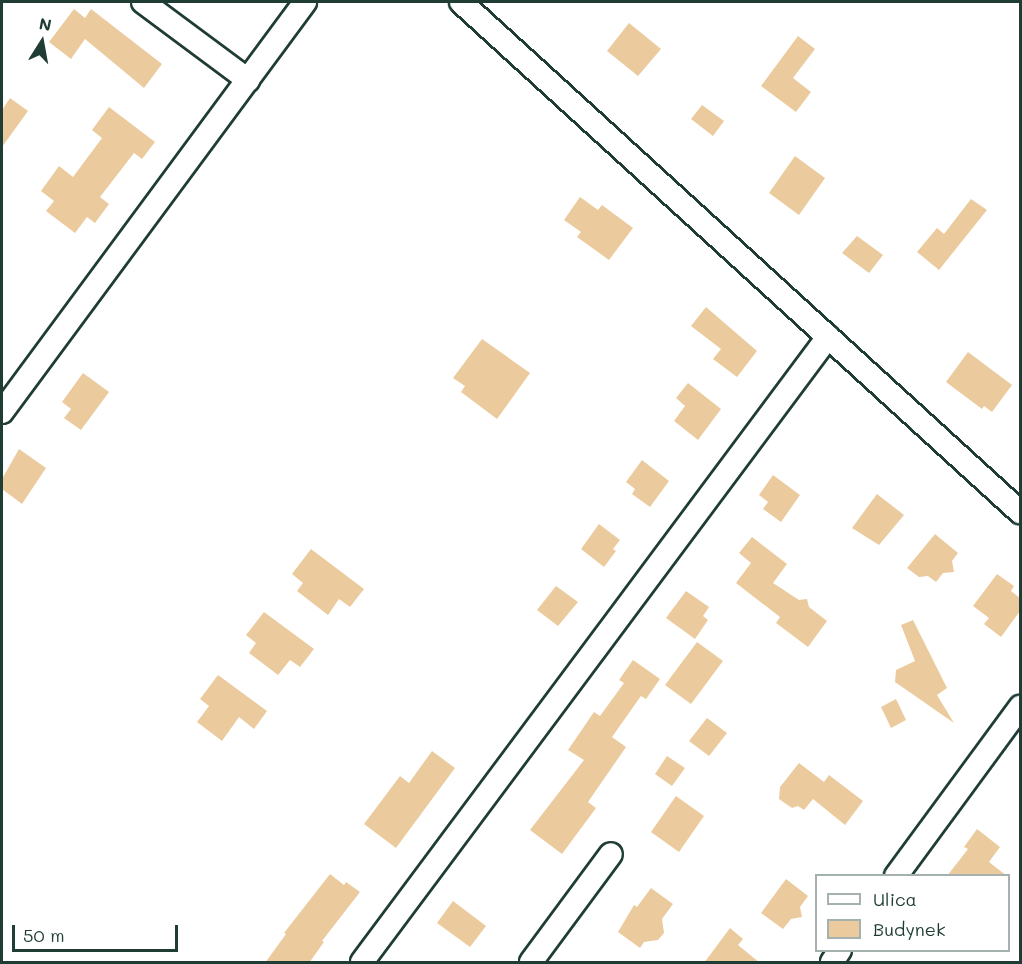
<!DOCTYPE html>
<html>
<head>
<meta charset="utf-8">
<style>
  body { margin:0 }
  #map { position:relative; width:1022px; height:964px; overflow:hidden; background:#fff; font-family:Mali,sans-serif }
  div>[style] { position:absolute }
  .building>* { inset:0; background:#ebcb9d }
  .roads { filter:drop-shadow(2px 0 #1f3d34) drop-shadow(-2px 0 #1f3d34) drop-shadow(0 2px #1f3d34) drop-shadow(0 -2px #1f3d34) }
  .minor>* { height:22px; margin:-11px; padding:0 11px; transform-origin:11px; border-radius:11px; background:#fff }
  span { translate:-50% -50%; white-space:nowrap; text-align:center; line-height:1.15; -webkit-text-stroke:4.5px #fff; paint-order:stroke }
  .frame { position:absolute; inset:0; border:3px solid #1f3d34; pointer-events:none }
  .legend { position:absolute; left:815px; top:874px; width:195px; height:78px; box-sizing:border-box; background:#fff; border:2px solid #a5b1ae; margin:0; padding:8px 10px; list-style:none; font-size:18px; color:#1f3d34 }
  .legend li { display:flex; align-items:center; gap:12px; height:30px }
  .legend b { width:30px; border:2px solid #a5b1ae }
  .north { position:absolute; left:12px; top:12px; width:60px; height:60px; -webkit-text-stroke:4px #fff; paint-order:stroke; rotate:11deg; font-size:16px; font-weight:700; line-height:24px; text-align:center; color:#1f3d34 }
  .north::after { content:''; display:block; margin:auto; width:21px; height:27px; background:#1f3d34; clip-path:polygon(50% 0,100% 100%,50% 72%,0 100%) }
  .scale { position:absolute; left:12px; top:925px; width:166px; height:27px; box-sizing:border-box; border:3px solid #1f3d34; border-top:0; padding-left:8px; font-size:18px; line-height:21px; white-space:nowrap; color:#1f3d34; -webkit-text-stroke:4px #fff; paint-order:stroke }
</style>
</head>
<body>
<div id="map">
  <div class="building">
    <div style="clip-path:polygon(74px 9px,85px 18px,91px 9px,162px 64px,144px 88px,85px 39px,71px 59px,49px 42px)"></div>
    <div style="clip-path:polygon(629px 23px,661px 49px,638px 76px,607px 51px)"></div>
    <div style="clip-path:polygon(798px 36px,815px 49px,793px 78px,811px 92px,796px 112px,761px 86px)"></div>
    <div style="clip-path:polygon(10px 98px,28px 111px,2px 147px,2px 110px)"></div>
    <div style="clip-path:polygon(702px 105px,724px 121px,713px 136px,691px 119px)"></div>
    <div style="clip-path:polygon(109px 107px,155px 142px,142px 159px,134px 153px,100px 197px,109px 204px,95px 223px,87px 217px,75px 233px,46px 211px,54px 201px,41px 191px,59px 166px,73px 177px,102px 138px,92px 130px)"></div>
    <div style="clip-path:polygon(795px 156px,825px 178px,799px 215px,769px 193px)"></div>
    <div style="clip-path:polygon(580px 197px,598px 210px,602px 205px,633px 228px,609px 260px,577px 237px,581px 232px,564px 220px)"></div>
    <div style="clip-path:polygon(971px 199px,987px 210px,939px 270px,917px 252px,937px 228px,944px 234px)"></div>
    <div style="clip-path:polygon(857px 236px,883px 255px,869px 273px,842px 253px)"></div>
    <div style="clip-path:polygon(706px 307px,757px 351px,737px 377px,713px 359px,721px 349px,691px 326px)"></div>
    <div style="clip-path:polygon(482px 339px,530px 373px,497px 419px,461px 392px,465px 386px,453px 378px)"></div>
    <div style="clip-path:polygon(968px 352px,1012px 385px,992px 412px,984px 406px,982px 409px,946px 382px)"></div>
    <div style="clip-path:polygon(83px 373px,109px 392px,81px 430px,64px 418px,71px 409px,62px 402px)"></div>
    <div style="clip-path:polygon(688px 383px,721px 409px,698px 440px,674px 421px,685px 406px,676px 398px)"></div>
    <div style="clip-path:polygon(19px 449px,46px 468px,22px 504px,2px 489px,2px 479px)"></div>
    <div style="clip-path:polygon(642px 460px,669px 481px,650px 507px,632px 494px,635px 489px,626px 482px)"></div>
    <div style="clip-path:polygon(773px 475px,800px 495px,781px 522px,763px 509px,768px 502px,759px 495px)"></div>
    <div style="clip-path:polygon(877px 494px,904px 515px,879px 545px,852px 528px)"></div>
    <div style="clip-path:polygon(599px 524px,620px 540px,613px 549px,616px 551px,604px 567px,581px 549px)"></div>
    <div style="clip-path:polygon(935px 534px,958px 553px,952px 561px,954px 572px,943px 573px,936px 582px,928px 576px,919px 577px,907px 568px)"></div>
    <div style="clip-path:polygon(752px 537px,787px 564px,773px 583px,799px 600px,807px 599px,809px 607px,827px 621px,808px 647px,776px 623px,780px 617px,736px 583px,751px 563px,739px 553px)"></div>
    <div style="clip-path:polygon(311px 549px,364px 589px,350px 607px,339px 599px,328px 615px,297px 591px,303px 583px,292px 574px)"></div>
    <div style="clip-path:polygon(997px 574px,1014px 586px,1011px 591px,1020px 598px,1020px 611px,1001px 637px,984px 624px,989px 618px,973px 606px)"></div>
    <div style="clip-path:polygon(556px 586px,578px 602px,558px 626px,537px 610px)"></div>
    <div style="clip-path:polygon(686px 591px,709px 607px,703px 616px,708px 620px,695px 639px,666px 618px)"></div>
    <div style="clip-path:polygon(264px 612px,314px 649px,300px 667px,290px 660px,278px 675px,249px 653px,256px 643px,246px 635px)"></div>
    <div style="clip-path:polygon(913px 620px,947px 688px,937px 695px,954px 723px,895px 682px,896px 670px,915px 661px,901px 625px)"></div>
    <div style="clip-path:polygon(697px 642px,723px 661px,691px 704px,665px 685px)"></div>
    <div style="clip-path:polygon(633px 660px,660px 679px,646px 699px,641px 696px,612px 737px,626px 747px,588px 802px,596px 808px,562px 854px,530px 830px,584px 760px,568px 750px,594px 712px,600px 716px,624px 683px,619px 680px)"></div>
    <div style="clip-path:polygon(218px 675px,267px 711px,254px 729px,239px 717px,222px 741px,197px 722px,209px 706px,200px 699px)"></div>
    <div style="clip-path:polygon(896px 699px,906px 720px,891px 728px,881px 707px)"></div>
    <div style="clip-path:polygon(707px 718px,727px 733px,709px 756px,689px 741px)"></div>
    <div style="clip-path:polygon(432px 751px,455px 768px,396px 848px,364px 824px,400px 776px,409px 783px)"></div>
    <div style="clip-path:polygon(667px 756px,685px 768px,672px 786px,655px 774px)"></div>
    <div style="clip-path:polygon(799px 763px,824px 782px,829px 775px,863px 801px,845px 825px,813px 799px,804px 810px,798px 806px,792px 808px,779px 799px,780px 787px)"></div>
    <div style="clip-path:polygon(676px 796px,704px 816px,679px 852px,651px 832px)"></div>
    <div style="clip-path:polygon(977px 829px,1000px 847px,989px 862px,1007px 876px,947px 876px,968px 849px,964px 847px)"></div>
    <div style="clip-path:polygon(330px 874px,344px 885px,346px 882px,360px 892px,322px 941px,324px 942px,309px 963px,265px 963px,286px 934px,284px 933px)"></div>
    <div style="clip-path:polygon(786px 879px,808px 896px,800px 907px,802px 917px,791px 919px,783px 929px,761px 913px)"></div>
    <div style="clip-path:polygon(651px 888px,673px 904px,662px 919px,664px 933px,658px 940px,644px 942px,640px 948px,618px 932px,634px 905px,637px 907px)"></div>
    <div style="clip-path:polygon(453px 901px,486px 926px,470px 947px,437px 923px)"></div>
    <div style="clip-path:polygon(730px 928px,743px 939px,738px 945px,760px 963px,704px 963px)"></div>
  </div>
  <div class="roads">
    <div class="minor">
      <div style="left:143px;top:2px;width:131px;rotate:36.6deg"></div>
      <div style="left:461px;top:2px;width:757px;rotate:42.38deg"></div>
      <div style="left:2px;top:412px;width:510px;rotate:-53.53deg"></div>
      <div style="left:896px;top:876px;width:210px;rotate:-53.7deg"></div>
      <div style="left:362px;top:962px;width:780px;rotate:-53.29deg"></div>
      <div style="left:531px;top:962px;width:134px;rotate:-53.5deg"></div>
      <div style="left:832px;top:962px;width:14px;rotate:-56deg"></div>
    </div>
  </div>
  <div class="frame"></div>
  <ul class="legend">
  <li><b style="height:8px;background:#fff"></b>Ulica</li>
  <li><b style="height:16px;background:#ebcb9d"></b>Budynek</li>
  </ul>
  <div class="north">N</div>
  <div class="scale">50 m</div>
</div>
</body>
</html>
